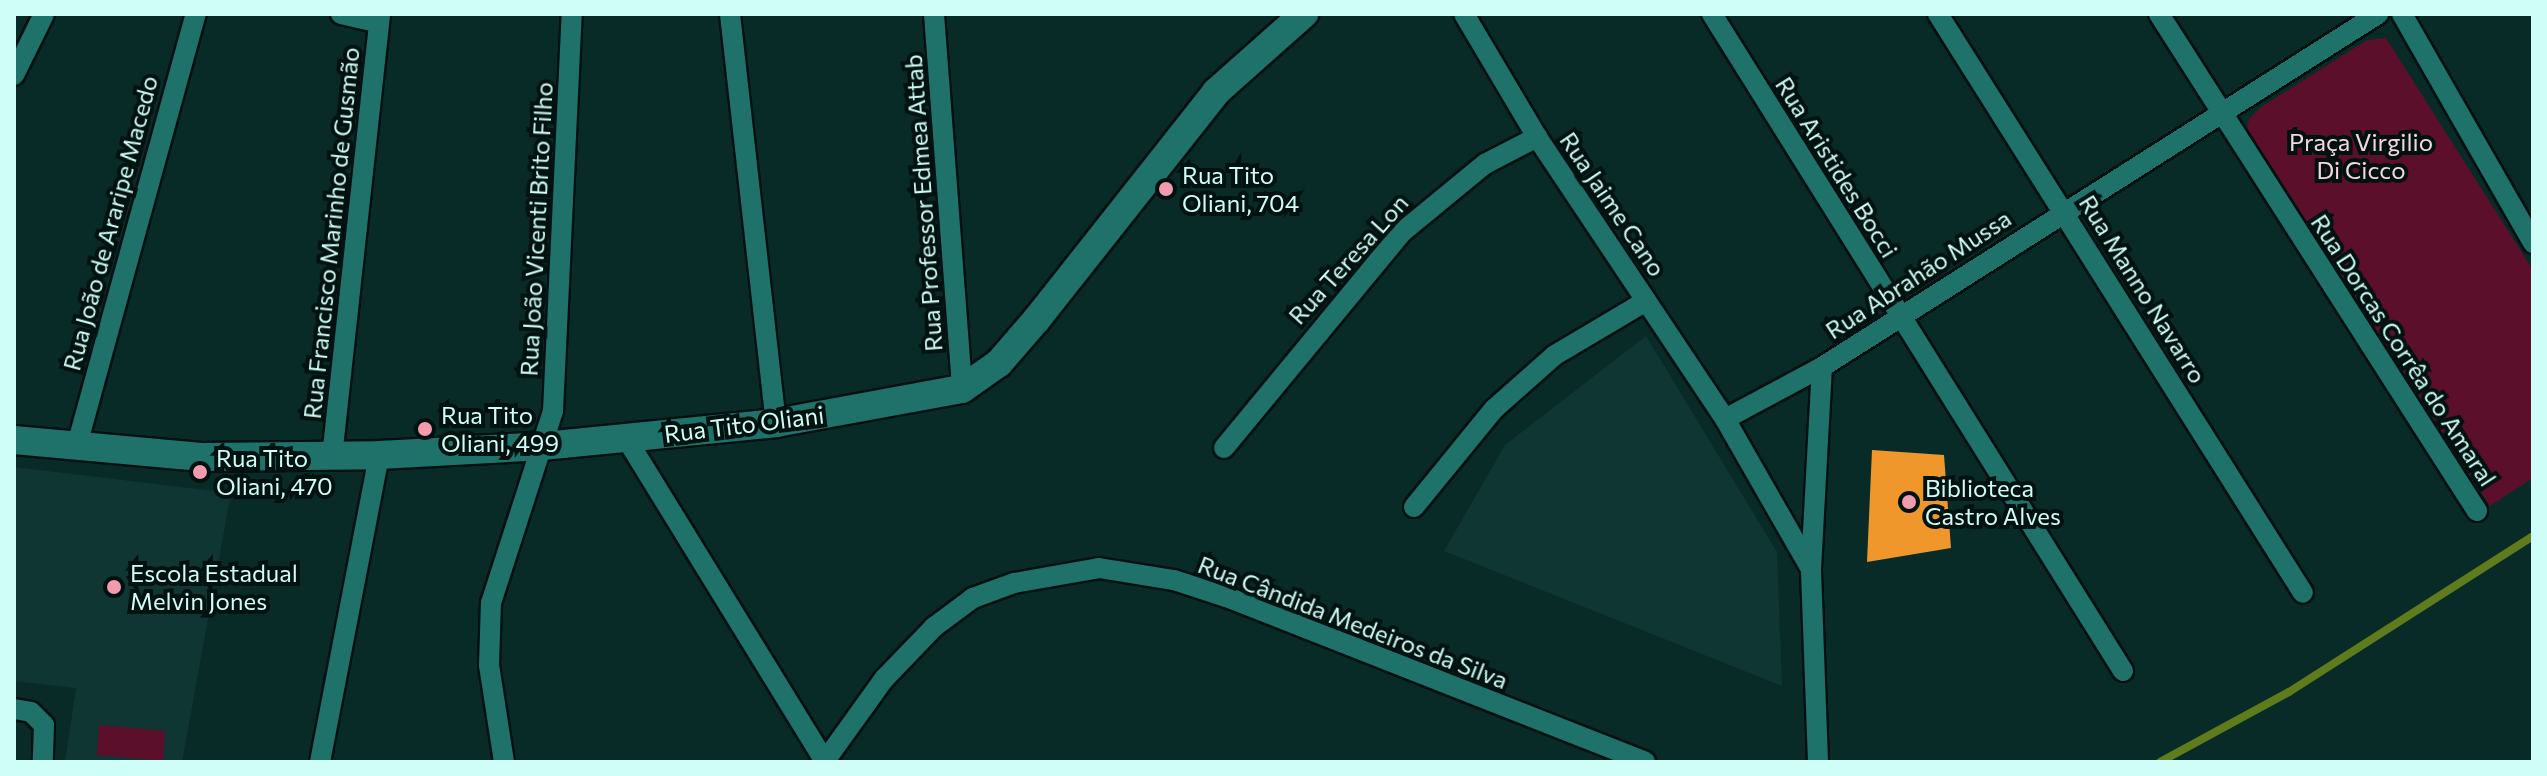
<!DOCTYPE html>
<html>
<head>
<meta charset="utf-8">
<style>
  body { margin:0 }
  #map { position:relative; width:2547px; height:776px; overflow:hidden; background:#082b27; font-family:Commissioner,sans-serif }
  div>[style] { position:absolute }
  .built>* { inset:0; background:#0f3632 }
  .green>* { inset:0; background:#5b0f2a }
  .stream>* { height:8px; margin:-4px; padding:0 4px; transform-origin:4px; border-radius:4px; background:#5f7c1c }
  .building>* { inset:0; background:#f0972b }
  .roads { filter:drop-shadow(2px 0 #04100f) drop-shadow(-2px 0 #04100f) drop-shadow(0 2px #04100f) drop-shadow(0 -2px #04100f) }
  .street>* { height:20px; margin:-10px; padding:0 10px; transform-origin:10px; border-radius:10px; background:#1e726a }
  .secondary>* { height:28px; margin:-14px; padding:0 14px; transform-origin:14px; border-radius:14px; background:#1e726a }
  .dots>* { width:22px; height:22px; translate:-50% -50%; box-sizing:border-box; border:4px solid #00120f; border-radius:50% }
  span { translate:-50% -50%; white-space:nowrap; text-align:center; line-height:1.15; -webkit-text-stroke:8px #00120f; paint-order:stroke }
  .park-label { font-size:24px; color:#f7d7dd }
  .street-label { font-size:24px; color:#cefef7 }
  .poi-label { font-size:24px; color:#cefef7 }
  .left { translate:0 -50%; text-align:left }
  .frame { position:absolute; inset:0; border:16px solid #cefef7; pointer-events:none }
</style>
</head>
<body>
<div id="map">
  <div class="built">
    <div style="clip-path:polygon(1646px 336px,1777px 552px,1782px 686px,1444px 551px,1505px 445px)"></div>
    <div style="clip-path:polygon(14px 467px,231px 493px,182px 762px,65px 762px,76px 688px,14px 681px)"></div>
  </div>
  <div class="green">
    <div style="clip-path:polygon(2386px 38px,2533px 270px,2533px 478px,2490px 506px,2246px 135px,2249px 119px,2261px 107px,2367px 40px)"></div>
    <div style="clip-path:polygon(99px 725px,165px 731px,163px 761px,97px 755px)"></div>
  </div>
  <div class="stream">
    <div style="left:2160px;top:762px;width:147px;rotate:-28.5deg"></div>
    <div style="left:2289px;top:692px;width:290px;rotate:-32.6deg"></div>
  </div>
  <div class="building">
    <div style="clip-path:polygon(1872px 450px,1944px 455px,1951px 548px,1867px 562px)"></div>
  </div>
  <div class="roads">
    <div class="street">
      <div style="left:341px;top:14px;width:39px;rotate:13deg"></div>
      <div style="left:730px;top:14px;width:412px;rotate:83.6deg"></div>
      <div style="left:934px;top:14px;width:376px;rotate:85.7deg"></div>
      <div style="left:1464px;top:14px;width:143px;rotate:59.3deg"></div>
      <div style="left:1537px;top:137px;width:339px;rotate:56.3deg"></div>
      <div style="left:1725px;top:419px;width:173px;rotate:60.2deg"></div>
      <div style="left:1712px;top:14px;width:775px;rotate:57.97deg"></div>
      <div style="left:1938px;top:14px;width:684px;rotate:57.77deg"></div>
      <div style="left:2159px;top:14px;width:590px;rotate:57.39deg"></div>
      <div style="left:2402px;top:14px;width:264px;rotate:60.2deg"></div>
      <div style="left:14px;top:75px;width:68px;rotate:-63.8deg"></div>
      <div style="left:1725px;top:419px;width:110px;rotate:-28.2deg"></div>
      <div style="left:626px;top:438px;width:380px;rotate:58.4deg"></div>
      <div style="left:77px;top:445px;width:447px;rotate:-74.6deg"></div>
      <div style="left:1224px;top:448px;width:278px;rotate:-50.5deg"></div>
      <div style="left:1401px;top:233px;width:109px;rotate:-39.4deg"></div>
      <div style="left:1485px;top:164px;width:59px;rotate:-27.4deg"></div>
      <div style="left:332px;top:457px;width:446px;rotate:-83.8deg"></div>
      <div style="left:1414px;top:507px;width:127px;rotate:-50.8deg"></div>
      <div style="left:1494px;top:409px;width:81px;rotate:-41.5deg"></div>
      <div style="left:1555px;top:355px;width:106px;rotate:-30.7deg"></div>
      <div style="left:14px;top:709px;width:17px;rotate:10deg"></div>
      <div style="left:31px;top:712px;width:18px;rotate:45deg"></div>
      <div style="left:44px;top:725px;width:37px;rotate:92deg"></div>
      <div style="left:825px;top:761px;width:101px;rotate:-54.3deg"></div>
      <div style="left:884px;top:679px;width:72px;rotate:-46.1deg"></div>
      <div style="left:934px;top:627px;width:49px;rotate:-36.6deg"></div>
      <div style="left:973px;top:598px;width:44px;rotate:-20.1deg"></div>
      <div style="left:1014px;top:583px;width:86px;rotate:-10deg"></div>
      <div style="left:1099px;top:568px;width:76px;rotate:9.1deg"></div>
      <div style="left:1174px;top:580px;width:61px;rotate:18.1deg"></div>
      <div style="left:1232px;top:599px;width:444px;rotate:21.5deg"></div>
      <div style="left:320px;top:762px;width:313px;rotate:-79.1deg"></div>
      <div style="left:504px;top:762px;width:98px;rotate:-98.8deg"></div>
      <div style="left:489px;top:665px;width:62px;rotate:-88.2deg"></div>
      <div style="left:491px;top:603px;width:202px;rotate:-72.1deg"></div>
      <div style="left:553px;top:411px;width:397px;rotate:-87.3deg"></div>
      <div style="left:1818px;top:762px;width:193px;rotate:-92.1deg"></div>
      <div style="left:1811px;top:569px;width:202px;rotate:-86.9deg"></div>
      <div style="left:1822px;top:367px;width:659px;rotate:-32.41deg"></div>
    </div>
    <div class="secondary">
      <div style="left:14px;top:440px;width:188px;rotate:5.2deg"></div>
      <div style="left:201px;top:457px;width:178px;rotate:-0.6deg"></div>
      <div style="left:379px;top:455px;width:164px;rotate:-3.1deg"></div>
      <div style="left:543px;top:446px;width:234px;rotate:-5.6deg"></div>
      <div style="left:776px;top:423px;width:189px;rotate:-10.4deg"></div>
      <div style="left:962px;top:389px;width:45px;rotate:-35.1deg"></div>
      <div style="left:999px;top:363px;width:58px;rotate:-49.2deg"></div>
      <div style="left:1037px;top:319px;width:289px;rotate:-51.7deg"></div>
      <div style="left:1216px;top:92px;width:118px;rotate:-41.6deg"></div>
    </div>
  </div>
  <div class="dots">
    <div style="left:1166px;top:189px;background:#f29aae"></div>
    <div style="left:425px;top:429px;background:#f29aae"></div>
    <div style="left:200px;top:472px;background:#f29aae"></div>
    <div style="left:1909px;top:502px;background:#f29aae"></div>
    <div style="left:114px;top:587px;background:#f29aae"></div>
  </div>
  <div class="park-label">
    <span style="left:2361px;top:156px">Praça Virgilio<br>Di Cicco</span>
  </div>
  <div class="street-label">
    <span style="left:1837px;top:167px;rotate:58deg">Rua Aristides Bocci</span>
    <span style="left:923px;top:203px;rotate:-94deg">Rua Professor Edmea Attab</span>
    <span style="left:1613px;top:204px;rotate:56deg">Rua Jaime Cano</span>
    <span style="left:110px;top:223px;rotate:-75deg">Rua João de Araripe Macedo</span>
    <span style="left:536px;top:229px;rotate:-87deg">Rua João Vicenti Brito Filho</span>
    <span style="left:331px;top:233px;rotate:-84deg">Rua Francisco Marinho de Gusmão</span>
    <span style="left:1348px;top:259px;rotate:-48deg">Rua Teresa Lon</span>
    <span style="left:1918px;top:274px;rotate:-33deg">Rua Abrahão Mussa</span>
    <span style="left:2143px;top:289px;rotate:58deg">Rua Manno Navarro</span>
    <span style="left:2404px;top:350px;rotate:57deg">Rua Dorcas Corrêa do Amaral</span>
    <span style="left:744px;top:424px;rotate:-7deg">Rua Tito Oliani</span>
    <span style="left:1353px;top:622px;rotate:21deg">Rua Cândida Medeiros da Silva</span>
  </div>
  <div class="poi-label">
    <span class="left" style="left:1182px;top:189px">Rua Tito<br>Oliani, 704</span>
    <span class="left" style="left:441px;top:429px">Rua Tito<br>Oliani, 499</span>
    <span class="left" style="left:216px;top:472px">Rua Tito<br>Oliani, 470</span>
    <span class="left" style="left:1925px;top:502px">Biblioteca<br>Castro Alves</span>
    <span class="left" style="left:130px;top:587px">Escola Estadual<br>Melvin Jones</span>
  </div>
  <div class="frame"></div>
</div>
</body>
</html>
